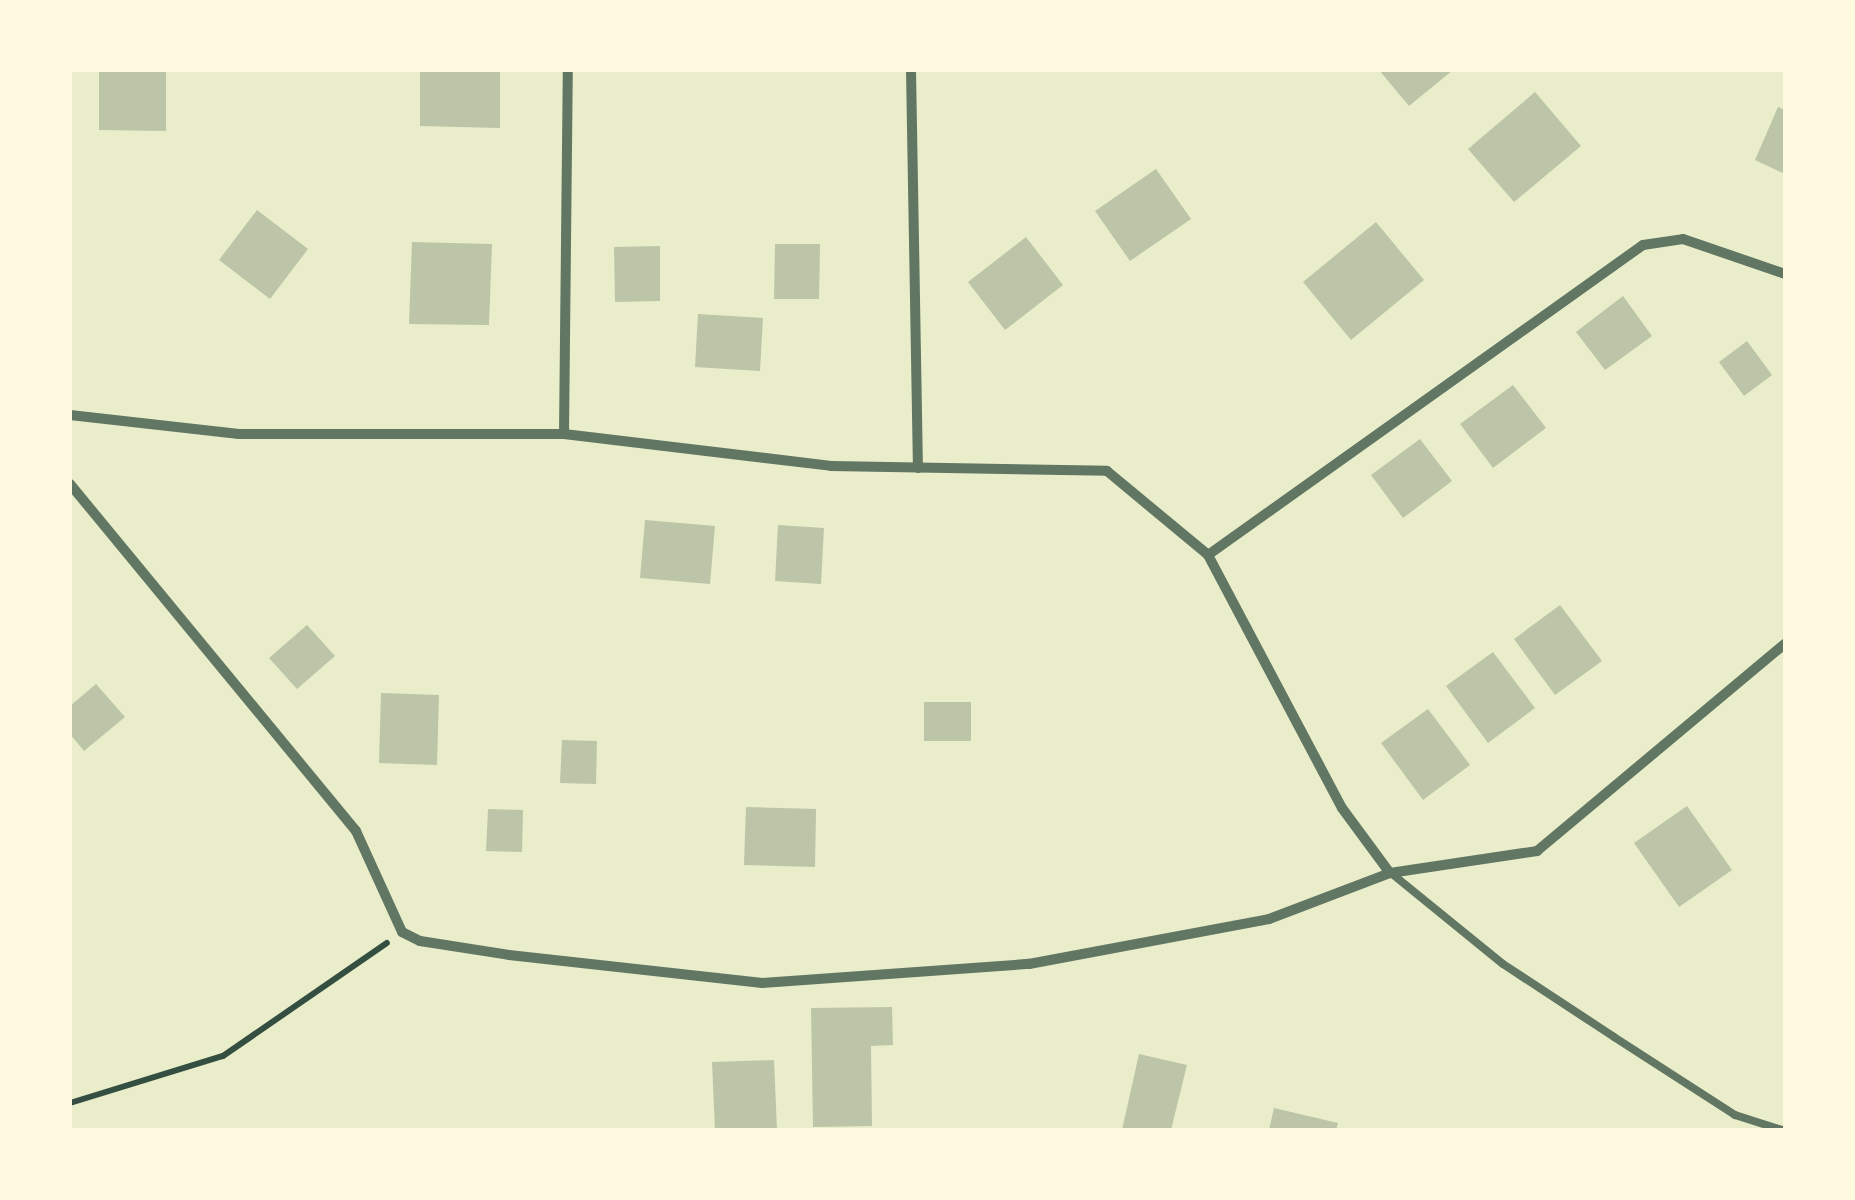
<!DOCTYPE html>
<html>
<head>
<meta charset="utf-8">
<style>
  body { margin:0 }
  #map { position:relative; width:1855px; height:1200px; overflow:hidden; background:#e9edc9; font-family:Lato,sans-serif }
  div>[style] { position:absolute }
  .building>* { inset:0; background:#bcc5a7 }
  .path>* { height:6px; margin:-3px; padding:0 3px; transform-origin:3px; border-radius:3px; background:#344e41 }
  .service>* { height:8px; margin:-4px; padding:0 4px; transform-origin:4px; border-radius:4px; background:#617663 }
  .minor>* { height:10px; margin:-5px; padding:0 5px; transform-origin:5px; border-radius:5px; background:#617663 }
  span { translate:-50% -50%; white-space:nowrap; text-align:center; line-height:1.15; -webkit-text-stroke:9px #fefae0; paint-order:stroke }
  .frame { position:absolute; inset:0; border:72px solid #fefae0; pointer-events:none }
</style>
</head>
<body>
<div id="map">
  <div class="building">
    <div style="clip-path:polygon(99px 70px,166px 70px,166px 131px,99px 130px)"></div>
    <div style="clip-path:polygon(420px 70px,500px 70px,500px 128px,420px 126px)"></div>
    <div style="clip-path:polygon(1379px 70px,1453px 70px,1409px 106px)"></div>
    <div style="clip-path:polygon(1535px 92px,1581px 146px,1514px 202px,1468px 149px)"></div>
    <div style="clip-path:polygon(1778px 107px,1785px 110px,1785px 174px,1755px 160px)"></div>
    <div style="clip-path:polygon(1156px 169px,1191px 219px,1130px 261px,1095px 211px)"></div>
    <div style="clip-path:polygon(257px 210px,308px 249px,270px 299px,219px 260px)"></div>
    <div style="clip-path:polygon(1376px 222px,1424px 280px,1351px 340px,1303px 282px)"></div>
    <div style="clip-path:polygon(1026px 237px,1063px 285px,1005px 330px,968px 282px)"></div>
    <div style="clip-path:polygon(412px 242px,492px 244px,489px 325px,409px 324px)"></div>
    <div style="clip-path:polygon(775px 244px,820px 244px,819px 299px,774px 299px)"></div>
    <div style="clip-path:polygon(660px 246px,660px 301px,615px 302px,614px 247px)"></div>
    <div style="clip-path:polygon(1623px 296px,1652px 336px,1605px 370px,1576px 332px)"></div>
    <div style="clip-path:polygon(698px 314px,763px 318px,760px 371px,695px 367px)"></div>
    <div style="clip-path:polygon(1747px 341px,1772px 375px,1744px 396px,1719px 362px)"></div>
    <div style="clip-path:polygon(1513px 385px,1546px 428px,1493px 468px,1460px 424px)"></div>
    <div style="clip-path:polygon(1420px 439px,1452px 481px,1403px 518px,1371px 475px)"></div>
    <div style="clip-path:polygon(645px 520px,715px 526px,710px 584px,640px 578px)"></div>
    <div style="clip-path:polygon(778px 525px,824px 528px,821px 584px,775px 581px)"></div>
    <div style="clip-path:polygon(1560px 605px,1602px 661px,1555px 695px,1514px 639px)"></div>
    <div style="clip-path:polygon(307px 625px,335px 656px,297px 689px,269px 658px)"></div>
    <div style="clip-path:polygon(1493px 652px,1535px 708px,1488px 743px,1446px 686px)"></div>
    <div style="clip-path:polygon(96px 684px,125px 717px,84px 751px,70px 734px,70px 706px)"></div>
    <div style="clip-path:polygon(381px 693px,439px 695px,437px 765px,379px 763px)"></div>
    <div style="clip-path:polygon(924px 702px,971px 702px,971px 741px,924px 741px)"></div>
    <div style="clip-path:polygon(1428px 709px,1470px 765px,1423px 800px,1381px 743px)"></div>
    <div style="clip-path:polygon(562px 740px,597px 741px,596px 784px,560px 783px)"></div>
    <div style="clip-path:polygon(1687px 806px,1732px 870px,1679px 907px,1634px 843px)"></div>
    <div style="clip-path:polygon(746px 807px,816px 809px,815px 867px,744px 865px)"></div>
    <div style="clip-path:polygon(488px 809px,523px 810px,522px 852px,486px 851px)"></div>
    <div style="clip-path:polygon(892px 1007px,893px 1045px,871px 1046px,872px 1126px,813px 1127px,811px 1008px)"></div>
    <div style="clip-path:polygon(1139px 1054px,1187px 1065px,1171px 1130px,1122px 1130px)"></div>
    <div style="clip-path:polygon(774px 1060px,777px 1130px,715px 1130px,712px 1062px)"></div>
    <div style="clip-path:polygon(1274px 1108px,1338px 1123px,1336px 1130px,1269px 1130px)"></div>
  </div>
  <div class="path">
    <div style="left:70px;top:1103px;width:160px;rotate:-17.1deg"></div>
    <div style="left:223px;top:1056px;width:199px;rotate:-34.6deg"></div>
  </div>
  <div class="service">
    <div style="left:1391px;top:873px;width:144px;rotate:39.1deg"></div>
    <div style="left:1503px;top:964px;width:133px;rotate:33.3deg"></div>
    <div style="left:1614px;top:1037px;width:144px;rotate:32.8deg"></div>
    <div style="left:1735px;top:1115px;width:49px;rotate:17.7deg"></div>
  </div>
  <div class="minor">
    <div style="left:911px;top:70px;width:398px;rotate:89deg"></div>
    <div style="left:70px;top:415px;width:170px;rotate:6.4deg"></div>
    <div style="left:239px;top:434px;width:325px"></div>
    <div style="left:564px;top:434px;width:269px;rotate:6.8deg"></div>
    <div style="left:831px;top:466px;width:276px;rotate:1deg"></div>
    <div style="left:1107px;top:471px;width:131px;rotate:39.7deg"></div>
    <div style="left:1208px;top:555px;width:534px;rotate:-35.48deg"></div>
    <div style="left:1643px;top:245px;width:40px;rotate:-8.5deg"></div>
    <div style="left:1683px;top:239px;width:108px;rotate:18.9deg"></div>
    <div style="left:564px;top:434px;width:364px;rotate:-89.4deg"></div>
    <div style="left:70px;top:484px;width:450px;rotate:50.5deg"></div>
    <div style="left:356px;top:831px;width:111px;rotate:65.5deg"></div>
    <div style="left:402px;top:932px;width:20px;rotate:27deg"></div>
    <div style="left:420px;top:941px;width:90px;rotate:8.9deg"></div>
    <div style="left:509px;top:955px;width:255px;rotate:6.3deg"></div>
    <div style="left:762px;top:983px;width:268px;rotate:-4.1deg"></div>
    <div style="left:1029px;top:964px;width:244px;rotate:-10.6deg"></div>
    <div style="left:1269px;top:919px;width:129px;rotate:-20.8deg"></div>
    <div style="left:1390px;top:873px;width:149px;rotate:-8.5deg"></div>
    <div style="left:1537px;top:851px;width:323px;rotate:-39.9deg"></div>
    <div style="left:1208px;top:555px;width:286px;rotate:62.1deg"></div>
    <div style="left:1342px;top:808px;width:81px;rotate:53.6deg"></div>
  </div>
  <div class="frame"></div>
</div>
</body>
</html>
